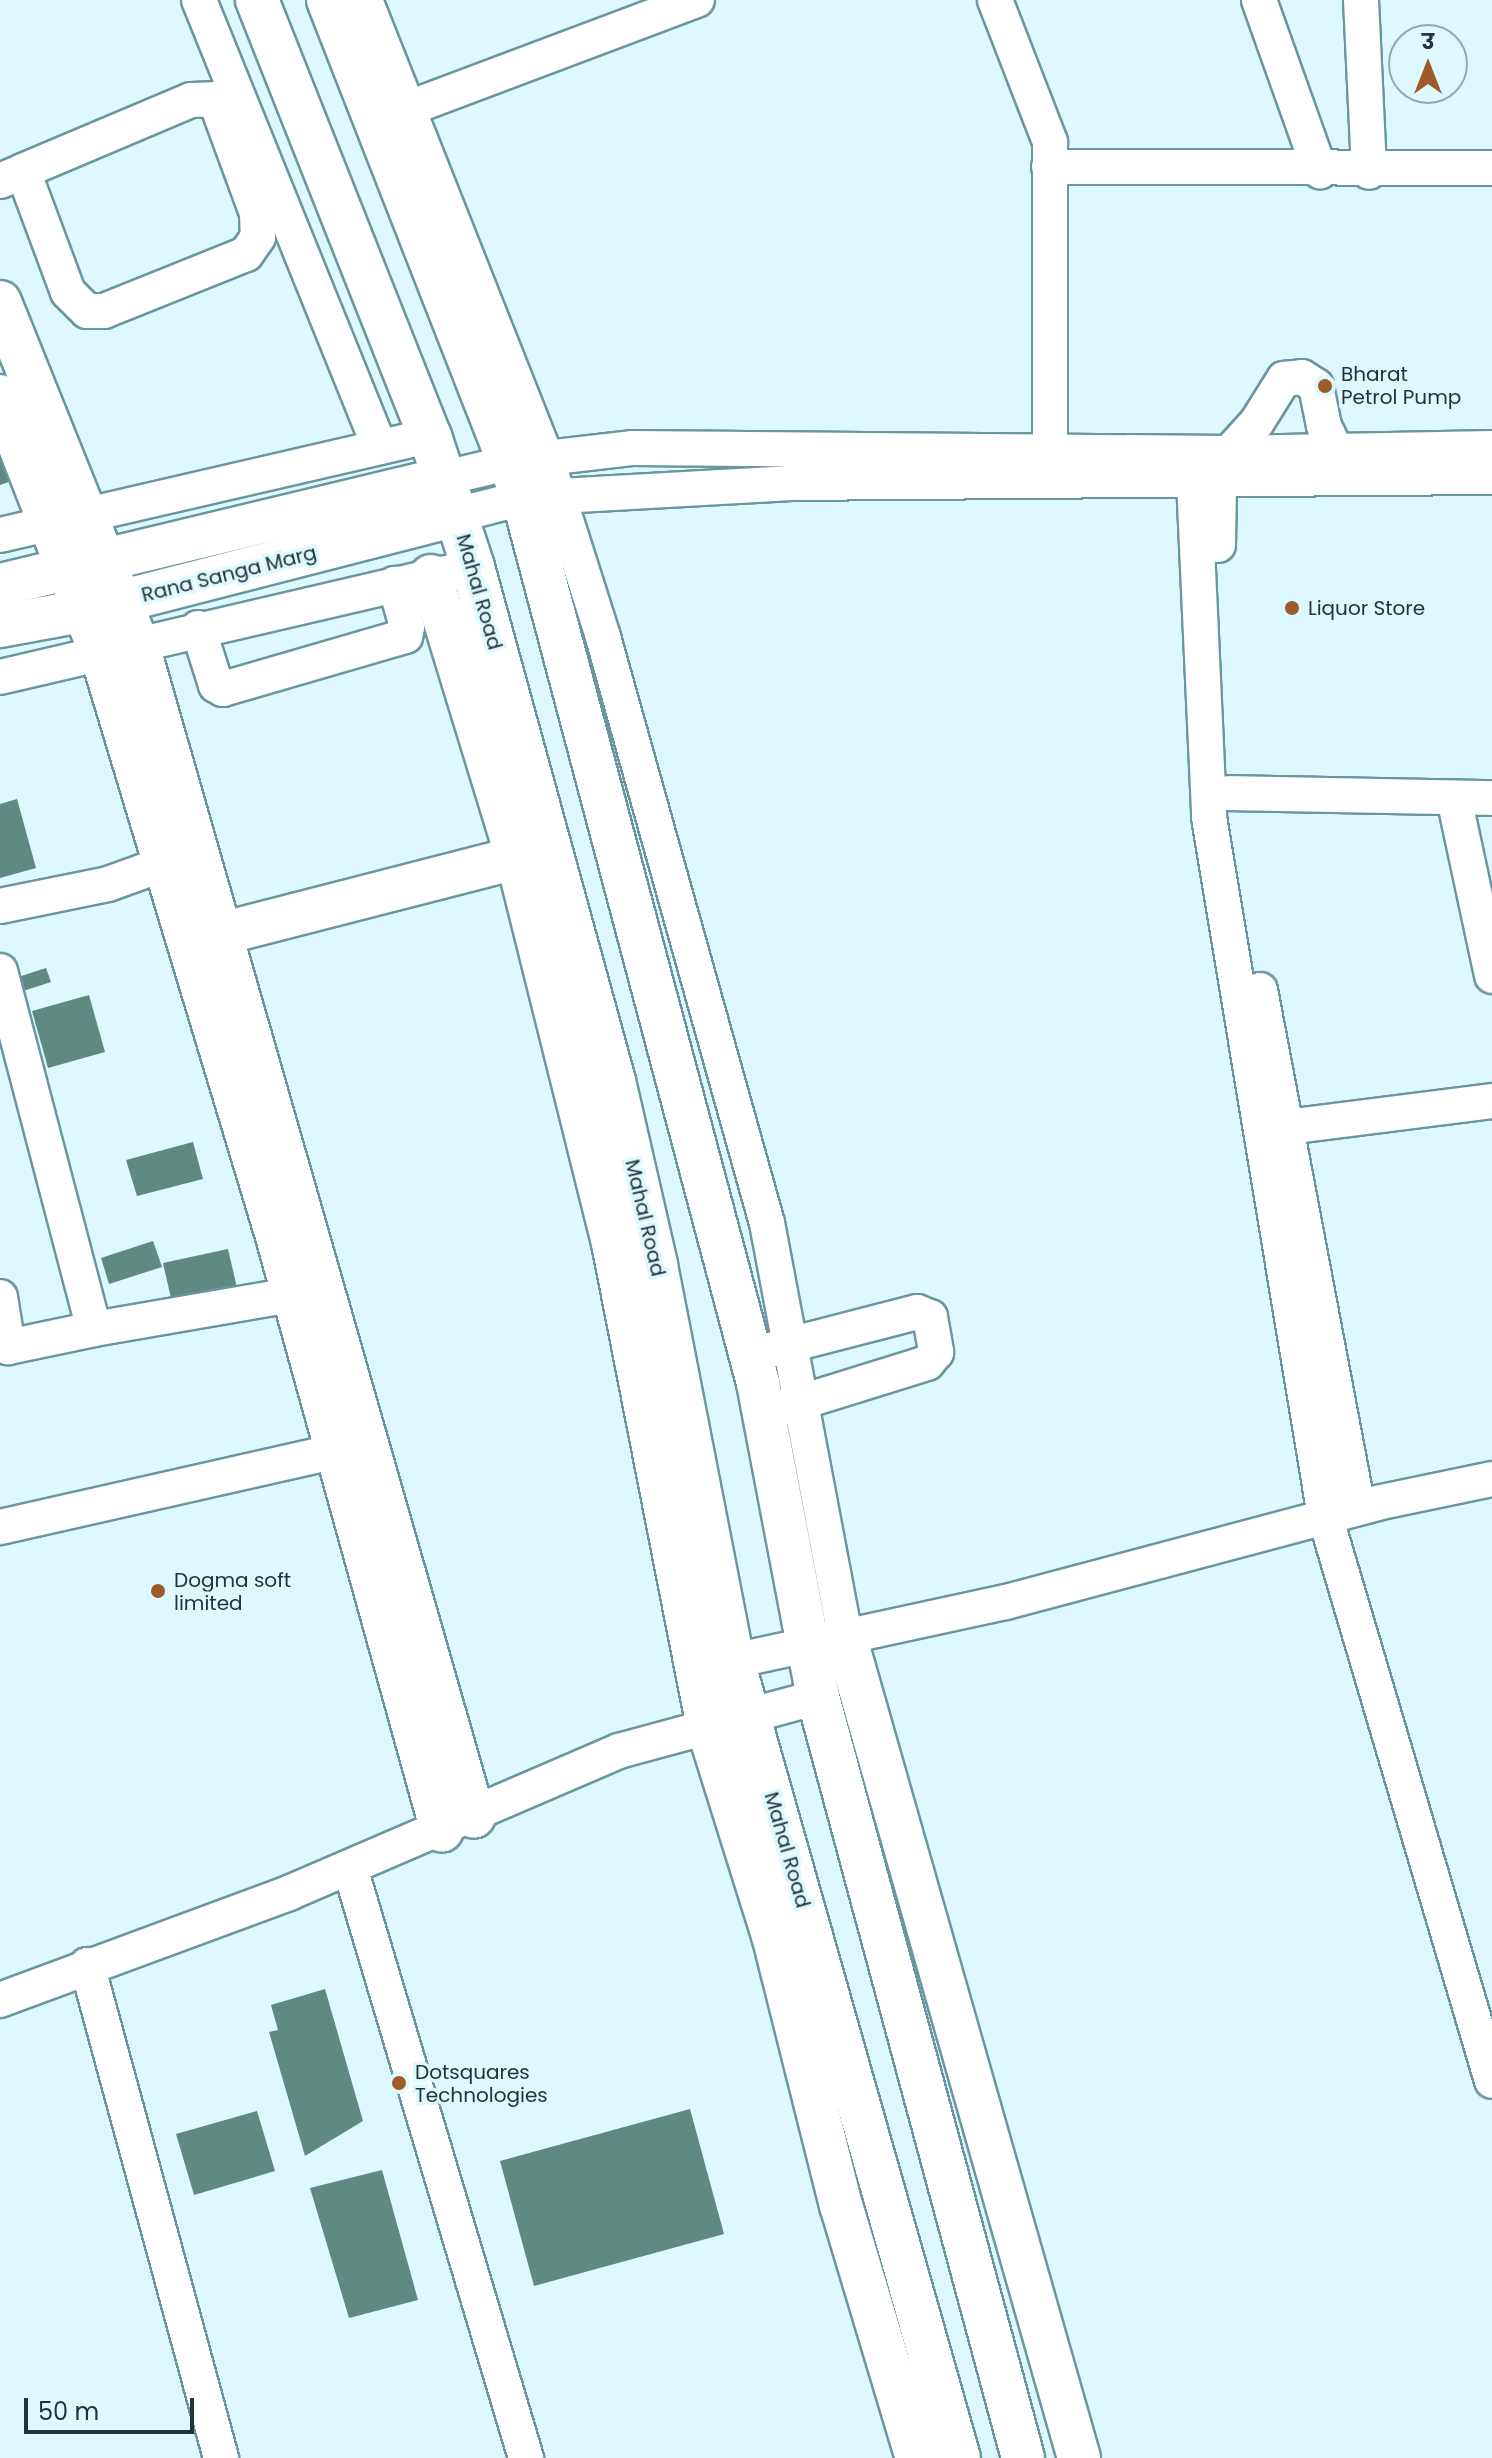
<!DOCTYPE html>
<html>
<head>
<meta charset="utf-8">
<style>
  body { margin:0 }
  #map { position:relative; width:1492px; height:2458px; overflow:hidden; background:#ddf8fe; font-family:Poppins,"Noto Sans Devanagari",sans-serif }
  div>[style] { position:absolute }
  .building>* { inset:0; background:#5e8a81 }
  .roads { filter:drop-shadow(2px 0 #6a969f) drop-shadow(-2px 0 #6a969f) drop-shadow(0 2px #6a969f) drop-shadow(0 -2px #6a969f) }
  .minor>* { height:34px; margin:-17px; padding:0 17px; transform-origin:17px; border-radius:17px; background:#fff }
  .major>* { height:42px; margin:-21px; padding:0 21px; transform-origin:21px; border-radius:21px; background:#fff }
  .dots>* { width:22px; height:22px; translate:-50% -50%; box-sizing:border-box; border:4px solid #ddf8fe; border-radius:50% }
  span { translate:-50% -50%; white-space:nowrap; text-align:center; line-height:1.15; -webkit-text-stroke:7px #ddf8fe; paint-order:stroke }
  .poi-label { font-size:20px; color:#223438 }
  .left { translate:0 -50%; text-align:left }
  .street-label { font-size:20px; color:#223438 }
  .north { position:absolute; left:1388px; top:24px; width:80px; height:80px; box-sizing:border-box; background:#ddf8fe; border:2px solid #92aaaf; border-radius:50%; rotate:0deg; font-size:22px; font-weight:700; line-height:32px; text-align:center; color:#223438 }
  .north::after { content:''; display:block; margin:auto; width:28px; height:36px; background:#9d5b28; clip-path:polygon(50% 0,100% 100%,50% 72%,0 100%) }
  .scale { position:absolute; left:24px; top:2398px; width:170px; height:36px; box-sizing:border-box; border:4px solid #223438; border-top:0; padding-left:10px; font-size:24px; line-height:28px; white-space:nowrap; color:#223438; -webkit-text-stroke:6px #ddf8fe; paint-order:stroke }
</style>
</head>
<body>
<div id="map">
  <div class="building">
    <div style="clip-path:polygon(0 442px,23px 477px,0 485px)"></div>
    <div style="clip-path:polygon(17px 799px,36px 868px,0 878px,0 804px)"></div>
    <div style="clip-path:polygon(46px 968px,51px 982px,20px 992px,15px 978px)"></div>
    <div style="clip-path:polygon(89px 995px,105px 1052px,48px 1068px,32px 1011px)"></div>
    <div style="clip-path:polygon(193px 1142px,203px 1179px,137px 1196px,126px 1160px)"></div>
    <div style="clip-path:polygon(153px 1241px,162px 1267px,109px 1284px,101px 1258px)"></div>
    <div style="clip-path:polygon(228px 1249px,238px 1292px,173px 1307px,163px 1263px)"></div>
    <div style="clip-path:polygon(325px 1989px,363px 2121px,305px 2156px,269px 2032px,278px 2030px,271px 2005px)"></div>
    <div style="clip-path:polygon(690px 2109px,724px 2234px,534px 2286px,500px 2161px)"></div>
    <div style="clip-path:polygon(257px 2111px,275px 2171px,194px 2195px,176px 2134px)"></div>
    <div style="clip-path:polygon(382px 2170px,418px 2300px,349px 2318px,310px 2188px)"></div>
  </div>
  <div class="roads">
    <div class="minor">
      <div style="left:199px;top:0;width:482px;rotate:68deg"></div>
      <div style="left:365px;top:0;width:492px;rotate:68.4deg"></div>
      <div style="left:546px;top:457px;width:189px;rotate:72.4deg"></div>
      <div style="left:603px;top:637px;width:609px;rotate:74.37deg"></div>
      <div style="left:767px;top:1223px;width:420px;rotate:79.3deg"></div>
      <div style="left:995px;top:0;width:152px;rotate:68.8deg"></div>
      <div style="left:1050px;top:142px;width:310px;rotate:90deg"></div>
      <div style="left:1259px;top:0;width:182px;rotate:70.4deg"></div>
      <div style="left:1361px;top:0;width:172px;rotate:87.3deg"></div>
      <div style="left:388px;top:116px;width:330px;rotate:-20.6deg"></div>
      <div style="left:1049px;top:167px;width:443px;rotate:0.1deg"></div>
      <div style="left:0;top:181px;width:25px;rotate:-23deg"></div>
      <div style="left:23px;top:171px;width:182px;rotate:-22.9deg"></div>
      <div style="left:191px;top:100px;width:24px;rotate:-2deg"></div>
      <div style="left:215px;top:99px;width:121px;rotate:69.8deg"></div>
      <div style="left:257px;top:213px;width:24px;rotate:88deg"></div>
      <div style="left:258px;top:237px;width:21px;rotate:125deg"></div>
      <div style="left:246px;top:254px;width:153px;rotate:158.1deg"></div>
      <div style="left:104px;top:311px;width:17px;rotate:180deg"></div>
      <div style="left:87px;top:311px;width:27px;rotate:-135deg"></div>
      <div style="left:68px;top:292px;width:129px;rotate:-110.4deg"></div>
      <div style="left:1229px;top:453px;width:42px;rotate:-47.9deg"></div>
      <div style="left:1257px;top:422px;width:51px;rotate:-57.9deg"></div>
      <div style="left:1284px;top:379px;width:18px;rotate:-6deg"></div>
      <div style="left:1302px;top:377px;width:17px;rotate:33deg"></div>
      <div style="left:1316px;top:386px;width:41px;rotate:78.7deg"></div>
      <div style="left:1324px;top:426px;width:28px;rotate:64deg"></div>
      <div style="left:445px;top:478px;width:69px;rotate:-13.4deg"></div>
      <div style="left:512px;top:462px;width:122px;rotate:-6.6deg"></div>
      <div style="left:633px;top:448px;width:596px;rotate:0.48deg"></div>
      <div style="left:1229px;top:453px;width:263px;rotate:-1.1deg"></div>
      <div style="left:1194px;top:481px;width:336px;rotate:87.4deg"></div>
      <div style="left:1209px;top:817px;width:709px;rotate:80.58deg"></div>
      <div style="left:1325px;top:1516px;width:589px;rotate:73.53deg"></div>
      <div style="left:456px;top:515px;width:69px;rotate:-14.2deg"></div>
      <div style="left:523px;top:498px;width:266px;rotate:-3.2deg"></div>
      <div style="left:789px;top:483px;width:703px;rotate:-0.49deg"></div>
      <div style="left:0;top:535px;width:441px;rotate:-13deg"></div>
      <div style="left:1218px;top:545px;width:64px;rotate:-89.1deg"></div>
      <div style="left:198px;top:628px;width:60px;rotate:72.5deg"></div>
      <div style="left:216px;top:685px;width:8px;rotate:30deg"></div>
      <div style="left:223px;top:689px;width:190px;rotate:-16.2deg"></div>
      <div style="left:405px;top:636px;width:9px;rotate:-77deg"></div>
      <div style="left:407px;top:627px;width:45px;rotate:-105.6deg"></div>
      <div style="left:0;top:677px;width:467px;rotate:-13.1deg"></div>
      <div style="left:1229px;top:793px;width:263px;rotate:1.1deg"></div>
      <div style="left:1454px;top:798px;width:182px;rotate:77.9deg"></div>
      <div style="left:0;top:906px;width:110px;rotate:-11.5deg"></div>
      <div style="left:108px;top:884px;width:59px;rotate:-19.7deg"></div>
      <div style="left:0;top:971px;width:370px;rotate:75.3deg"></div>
      <div style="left:94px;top:1329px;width:200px;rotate:-9.8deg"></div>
      <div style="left:1260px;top:990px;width:527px;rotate:79.29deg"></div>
      <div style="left:1287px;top:1127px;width:207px;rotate:-7.2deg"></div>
      <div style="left:0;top:1297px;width:51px;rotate:80.9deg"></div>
      <div style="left:8px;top:1347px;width:88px;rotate:-11.8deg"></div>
      <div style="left:770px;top:1350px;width:152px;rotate:-14.5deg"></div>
      <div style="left:917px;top:1312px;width:14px;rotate:21deg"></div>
      <div style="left:930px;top:1317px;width:36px;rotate:80deg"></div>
      <div style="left:936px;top:1352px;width:14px;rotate:129deg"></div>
      <div style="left:927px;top:1363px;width:155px;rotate:162.7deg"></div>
      <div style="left:0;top:1527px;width:346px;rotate:-12.7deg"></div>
      <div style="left:733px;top:1661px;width:279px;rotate:-12.2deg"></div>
      <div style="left:1006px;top:1602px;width:384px;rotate:-14.9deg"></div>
      <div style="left:1377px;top:1503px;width:117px;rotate:-11.8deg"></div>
      <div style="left:350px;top:1868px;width:616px;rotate:73.39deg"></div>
      <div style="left:87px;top:1965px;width:511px;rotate:74.79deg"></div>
      <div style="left:0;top:2000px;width:308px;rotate:-20.3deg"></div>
      <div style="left:289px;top:1893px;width:359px;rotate:-23.3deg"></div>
      <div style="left:619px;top:1751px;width:206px;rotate:-15.2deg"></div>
    </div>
    <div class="major">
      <div style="left:257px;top:0;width:469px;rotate:68.4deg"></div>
      <div style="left:430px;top:436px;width:138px;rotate:71.8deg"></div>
      <div style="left:473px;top:567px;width:533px;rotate:74.66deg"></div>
      <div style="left:614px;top:1081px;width:189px;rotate:77.1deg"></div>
      <div style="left:656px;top:1265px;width:403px;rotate:79deg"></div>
      <div style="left:733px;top:1661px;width:828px;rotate:74.17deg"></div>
      <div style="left:328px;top:0;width:535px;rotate:68.62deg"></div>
      <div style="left:523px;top:498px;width:916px;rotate:75.13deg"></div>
      <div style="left:758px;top:1383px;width:320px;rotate:79.2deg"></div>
      <div style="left:818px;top:1697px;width:788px;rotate:74.92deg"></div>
      <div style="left:0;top:302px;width:367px;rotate:68.1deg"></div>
      <div style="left:137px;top:642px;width:1222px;rotate:74deg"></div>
      <div style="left:0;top:396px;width:279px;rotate:68.6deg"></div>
      <div style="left:102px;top:656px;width:606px;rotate:73.21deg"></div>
      <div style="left:277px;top:1236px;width:617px;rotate:74.5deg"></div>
      <div style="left:431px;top:576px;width:295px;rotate:73deg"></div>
      <div style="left:0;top:585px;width:458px;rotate:-13.5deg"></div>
      <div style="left:0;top:626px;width:88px;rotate:-10.4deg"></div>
      <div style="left:87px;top:610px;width:381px;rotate:-14.4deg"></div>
      <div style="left:220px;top:934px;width:307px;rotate:-14.4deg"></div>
      <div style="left:517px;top:858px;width:402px;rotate:76deg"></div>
      <div style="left:614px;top:1248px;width:489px;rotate:78.9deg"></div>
      <div style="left:708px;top:1728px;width:217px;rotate:72.6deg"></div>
      <div style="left:773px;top:1935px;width:278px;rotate:75.9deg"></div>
      <div style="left:841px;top:2205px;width:264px;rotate:73.3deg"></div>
      <div style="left:845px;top:1636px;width:855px;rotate:74.11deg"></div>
    </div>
  </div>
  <div class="dots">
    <div style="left:1325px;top:386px;background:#9d5b28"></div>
    <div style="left:1292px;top:608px;background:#9d5b28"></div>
    <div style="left:158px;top:1591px;background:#9d5b28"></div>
    <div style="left:399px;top:2083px;background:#9d5b28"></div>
  </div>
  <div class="poi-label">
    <span class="left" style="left:1341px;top:386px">Bharat<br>Petrol Pump</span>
    <span class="left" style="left:1308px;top:608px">Liquor Store</span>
    <span class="left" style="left:174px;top:1592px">Dogma soft<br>limited</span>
    <span class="left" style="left:415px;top:2084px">Dotsquares<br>Technologies</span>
  </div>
  <div class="street-label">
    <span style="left:229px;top:574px;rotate:-14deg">Rana Sanga Marg</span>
    <span style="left:479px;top:592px;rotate:74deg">Mahal Road</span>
    <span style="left:645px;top:1218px;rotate:77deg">Mahal Road</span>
    <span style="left:787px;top:1850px;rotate:74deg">Mahal Road</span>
  </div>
  <div class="north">उ</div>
  <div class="scale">50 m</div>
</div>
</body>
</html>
